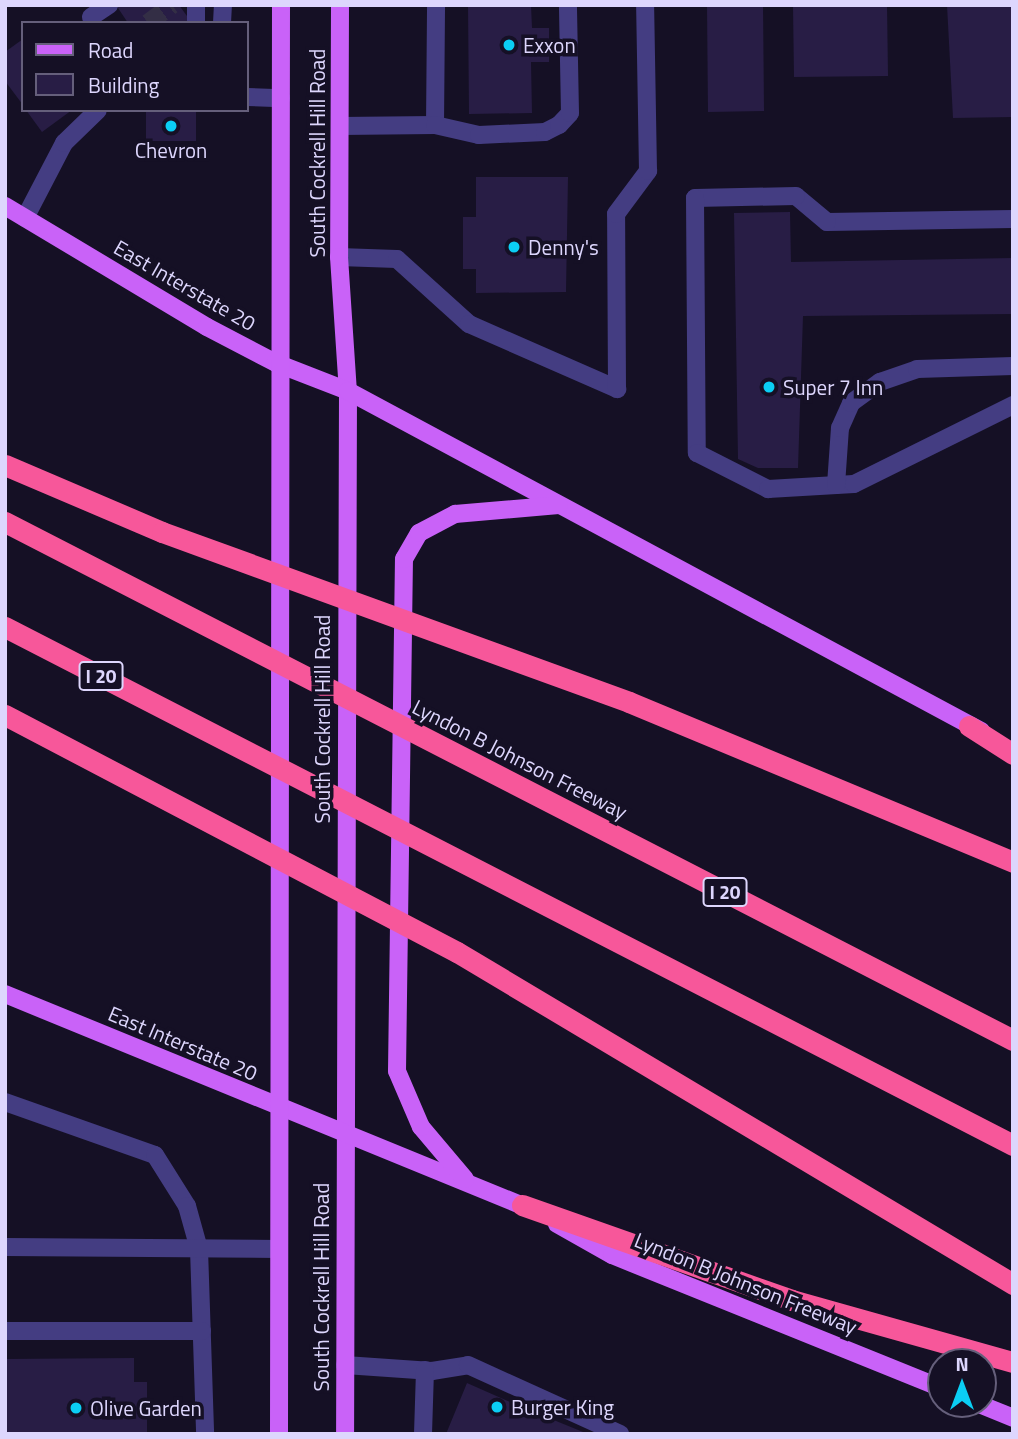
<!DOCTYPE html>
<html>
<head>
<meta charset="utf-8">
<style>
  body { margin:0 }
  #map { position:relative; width:1018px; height:1439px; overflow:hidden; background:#151025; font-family:"Titillium Web",sans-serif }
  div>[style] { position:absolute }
  .building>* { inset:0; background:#281d45 }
  .minor-tunnel>* { height:18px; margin-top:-9px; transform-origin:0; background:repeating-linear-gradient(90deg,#332e45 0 18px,transparent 0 27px) }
  .minor>* { height:18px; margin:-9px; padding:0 9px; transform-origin:9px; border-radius:9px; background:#443d82 }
  .major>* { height:18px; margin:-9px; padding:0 9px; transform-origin:9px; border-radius:9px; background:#c962f8 }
  .highway>* { height:21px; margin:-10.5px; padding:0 10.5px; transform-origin:10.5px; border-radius:10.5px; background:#f7579a }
  .dots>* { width:19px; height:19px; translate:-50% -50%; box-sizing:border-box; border:4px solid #151025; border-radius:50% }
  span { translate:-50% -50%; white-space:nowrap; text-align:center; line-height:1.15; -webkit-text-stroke:7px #151025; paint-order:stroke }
  .shield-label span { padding:2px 5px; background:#151025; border:2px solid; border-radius:5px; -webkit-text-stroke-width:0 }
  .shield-label { font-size:19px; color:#ddd6fd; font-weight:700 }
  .poi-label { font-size:21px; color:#ddd6fd }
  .left { translate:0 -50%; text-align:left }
  .street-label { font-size:21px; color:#ddd6fd }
  .frame { position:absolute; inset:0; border:7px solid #ddd6fd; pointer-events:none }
  .legend { position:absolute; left:21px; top:21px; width:228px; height:91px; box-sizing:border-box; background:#151025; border:2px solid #655f7b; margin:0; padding:9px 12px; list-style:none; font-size:21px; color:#ddd6fd }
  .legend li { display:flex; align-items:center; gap:14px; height:35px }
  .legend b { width:35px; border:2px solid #655f7b }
  .north { position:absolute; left:927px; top:1348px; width:70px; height:70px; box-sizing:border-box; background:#151025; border:2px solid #655f7b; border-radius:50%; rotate:0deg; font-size:19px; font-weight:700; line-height:28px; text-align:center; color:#ddd6fd }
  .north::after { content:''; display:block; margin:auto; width:24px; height:32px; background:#0bcef4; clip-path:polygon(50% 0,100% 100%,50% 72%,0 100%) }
</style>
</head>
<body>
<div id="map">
  <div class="building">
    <div style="clip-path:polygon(116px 5px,179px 5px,192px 23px,128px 23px)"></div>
    <div style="clip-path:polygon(468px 5px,531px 5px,532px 28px,549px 28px,549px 62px,531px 62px,532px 113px,469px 114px)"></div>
    <div style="clip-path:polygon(707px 5px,763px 5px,764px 111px,708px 112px)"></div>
    <div style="clip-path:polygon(793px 5px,887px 5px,888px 76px,794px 77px)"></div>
    <div style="clip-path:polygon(947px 5px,1013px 5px,1013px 117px,953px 118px)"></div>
    <div style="clip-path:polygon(23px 39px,23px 105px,5px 81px,5px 52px)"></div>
    <div style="clip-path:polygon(26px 110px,72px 110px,42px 132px)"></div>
    <div style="clip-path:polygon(146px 110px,196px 110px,196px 141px,146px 141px)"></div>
    <div style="clip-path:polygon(476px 177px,568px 177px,566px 292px,476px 293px,476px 269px,463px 269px,463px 217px,476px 217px)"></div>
    <div style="clip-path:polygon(790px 212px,791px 262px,1013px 258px,1013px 314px,803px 316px,798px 468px,758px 468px,738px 459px,734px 213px)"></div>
    <div style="clip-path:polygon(134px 1358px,134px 1382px,147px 1382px,147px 1434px,5px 1434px,5px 1359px)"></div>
    <div style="clip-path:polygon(467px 1383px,517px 1405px,519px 1399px,541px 1409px,539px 1414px,588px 1434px,446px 1434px)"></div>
  </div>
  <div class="minor-tunnel">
    <div style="left:148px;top:23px;width:30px;rotate:-37deg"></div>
  </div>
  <div class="minor">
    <div style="left:196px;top:5px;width:18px;rotate:90deg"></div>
    <div style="left:91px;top:17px;width:22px;rotate:-34deg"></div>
    <div style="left:222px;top:23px;width:18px;rotate:-87deg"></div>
    <div style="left:247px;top:97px;width:34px;rotate:2deg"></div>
    <div style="left:435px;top:125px;width:120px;rotate:-89.5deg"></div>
    <div style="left:340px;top:126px;width:95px;rotate:-0.6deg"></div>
    <div style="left:435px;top:125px;width:45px;rotate:12.8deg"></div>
    <div style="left:479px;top:135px;width:66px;rotate:-2.6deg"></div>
    <div style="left:545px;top:132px;width:16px;rotate:-27deg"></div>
    <div style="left:559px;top:125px;width:16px;rotate:-47deg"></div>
    <div style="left:570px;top:113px;width:108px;rotate:-91.1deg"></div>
    <div style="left:25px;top:218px;width:85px;rotate:-62.5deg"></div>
    <div style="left:64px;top:143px;width:47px;rotate:-44.1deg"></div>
    <div style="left:1013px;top:219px;width:186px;rotate:179.1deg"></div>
    <div style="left:827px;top:222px;width:40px;rotate:-140deg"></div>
    <div style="left:796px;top:196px;width:101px;rotate:178.9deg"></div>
    <div style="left:695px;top:198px;width:255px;rotate:89.6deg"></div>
    <div style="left:697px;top:453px;width:80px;rotate:26.9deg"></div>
    <div style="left:768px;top:489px;width:86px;rotate:-3.3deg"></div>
    <div style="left:854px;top:484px;width:178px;rotate:-26.4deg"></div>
    <div style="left:339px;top:257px;width:58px;rotate:2deg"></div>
    <div style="left:397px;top:259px;width:97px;rotate:42.1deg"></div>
    <div style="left:469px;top:324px;width:162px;rotate:23.7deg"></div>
    <div style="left:617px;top:389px;width:175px;rotate:-90.3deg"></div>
    <div style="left:616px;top:214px;width:54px;rotate:-53.3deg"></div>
    <div style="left:648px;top:171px;width:166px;rotate:-91deg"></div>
    <div style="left:836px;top:485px;width:57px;rotate:-86deg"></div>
    <div style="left:840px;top:428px;width:27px;rotate:-66deg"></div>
    <div style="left:851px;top:403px;width:36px;rotate:-36deg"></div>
    <div style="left:880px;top:382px;width:39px;rotate:-19deg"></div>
    <div style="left:917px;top:369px;width:96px;rotate:-1.8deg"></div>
    <div style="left:5px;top:1102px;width:159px;rotate:19.5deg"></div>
    <div style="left:155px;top:1155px;width:60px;rotate:57.9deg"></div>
    <div style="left:187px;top:1206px;width:45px;rotate:74.4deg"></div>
    <div style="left:199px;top:1249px;width:185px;rotate:88.1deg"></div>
    <div style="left:5px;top:1247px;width:274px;rotate:0.4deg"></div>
    <div style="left:5px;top:1331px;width:197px"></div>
    <div style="left:345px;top:1365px;width:87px;rotate:3.9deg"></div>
    <div style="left:432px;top:1371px;width:36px;rotate:-9deg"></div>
    <div style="left:468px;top:1365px;width:167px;rotate:24.4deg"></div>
    <div style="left:423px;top:1434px;width:64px;rotate:-88.2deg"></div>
  </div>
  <div class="major">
    <div style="left:340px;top:5px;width:252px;rotate:90.2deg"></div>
    <div style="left:339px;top:257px;width:134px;rotate:86.2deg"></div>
    <div style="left:348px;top:391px;width:1043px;rotate:90.16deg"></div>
    <div style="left:5px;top:206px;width:235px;rotate:30.9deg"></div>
    <div style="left:207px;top:327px;width:78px;rotate:27.6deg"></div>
    <div style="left:276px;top:363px;width:77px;rotate:21.3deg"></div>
    <div style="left:348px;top:391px;width:719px;rotate:28.24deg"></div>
    <div style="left:5px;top:994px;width:570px;rotate:22.25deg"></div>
    <div style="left:465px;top:1179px;width:68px;rotate:-130.2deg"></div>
    <div style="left:421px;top:1127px;width:61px;rotate:-113.2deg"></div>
    <div style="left:397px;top:1071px;width:512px;rotate:-89.22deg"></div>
    <div style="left:404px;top:559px;width:30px;rotate:-60deg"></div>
    <div style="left:419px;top:533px;width:41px;rotate:-27.8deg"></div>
    <div style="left:455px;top:514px;width:104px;rotate:-4.9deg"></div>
    <div style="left:557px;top:1224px;width:63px;rotate:29.4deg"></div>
    <div style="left:612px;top:1255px;width:355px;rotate:22deg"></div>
    <div style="left:979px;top:1404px;width:37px;rotate:22deg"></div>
    <div style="left:279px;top:1434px;width:1429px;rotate:-89.92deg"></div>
  </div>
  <div class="highway">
    <div style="left:5px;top:465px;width:171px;rotate:23.1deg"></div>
    <div style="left:162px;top:532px;width:497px;rotate:20deg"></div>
    <div style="left:629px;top:702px;width:416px;rotate:22.6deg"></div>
    <div style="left:5px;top:522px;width:1133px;rotate:27.2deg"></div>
    <div style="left:5px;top:627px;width:1133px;rotate:27.2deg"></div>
    <div style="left:5px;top:715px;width:510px;rotate:27.67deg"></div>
    <div style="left:457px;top:952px;width:648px;rotate:30.84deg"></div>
    <div style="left:969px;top:726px;width:52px;rotate:32.5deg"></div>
    <div style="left:522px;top:1205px;width:286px;rotate:19.4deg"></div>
    <div style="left:792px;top:1300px;width:230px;rotate:15.7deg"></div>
  </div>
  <div class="dots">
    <div style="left:509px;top:45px;background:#0bcef4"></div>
    <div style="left:171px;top:126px;background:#0bcef4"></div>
    <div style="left:514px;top:247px;background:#0bcef4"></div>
    <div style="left:769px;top:387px;background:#0bcef4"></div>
    <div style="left:497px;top:1407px;background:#0bcef4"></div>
    <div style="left:76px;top:1408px;background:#0bcef4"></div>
  </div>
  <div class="shield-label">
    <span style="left:101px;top:676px">I 20</span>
    <span style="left:725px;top:892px">I 20</span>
  </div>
  <div class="poi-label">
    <span class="left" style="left:523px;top:45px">Exxon</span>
    <span style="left:171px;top:150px">Chevron</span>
    <span class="left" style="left:528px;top:247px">Denny's</span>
    <span class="left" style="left:783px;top:387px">Super 7 Inn</span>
    <span class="left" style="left:511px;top:1407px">Burger King</span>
    <span class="left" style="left:90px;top:1408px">Olive Garden</span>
  </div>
  <div class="street-label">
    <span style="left:317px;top:153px;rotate:-90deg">South Cockrell Hill Road</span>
    <span style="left:185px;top:285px;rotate:30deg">East Interstate 20</span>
    <span style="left:322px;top:719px;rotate:-90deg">South Cockrell Hill Road</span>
    <span style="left:520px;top:759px;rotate:27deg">Lyndon B Johnson Freeway</span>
    <span style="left:183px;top:1043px;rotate:23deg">East Interstate 20</span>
    <span style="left:746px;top:1283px;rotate:22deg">Lyndon B Johnson Freeway</span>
    <span style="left:321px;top:1287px;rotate:-90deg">South Cockrell Hill Road</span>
  </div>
  <div class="frame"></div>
  <ul class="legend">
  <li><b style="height:9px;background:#c962f8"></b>Road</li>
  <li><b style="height:19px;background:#281d45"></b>Building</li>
  </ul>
  <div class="north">N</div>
</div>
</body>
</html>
